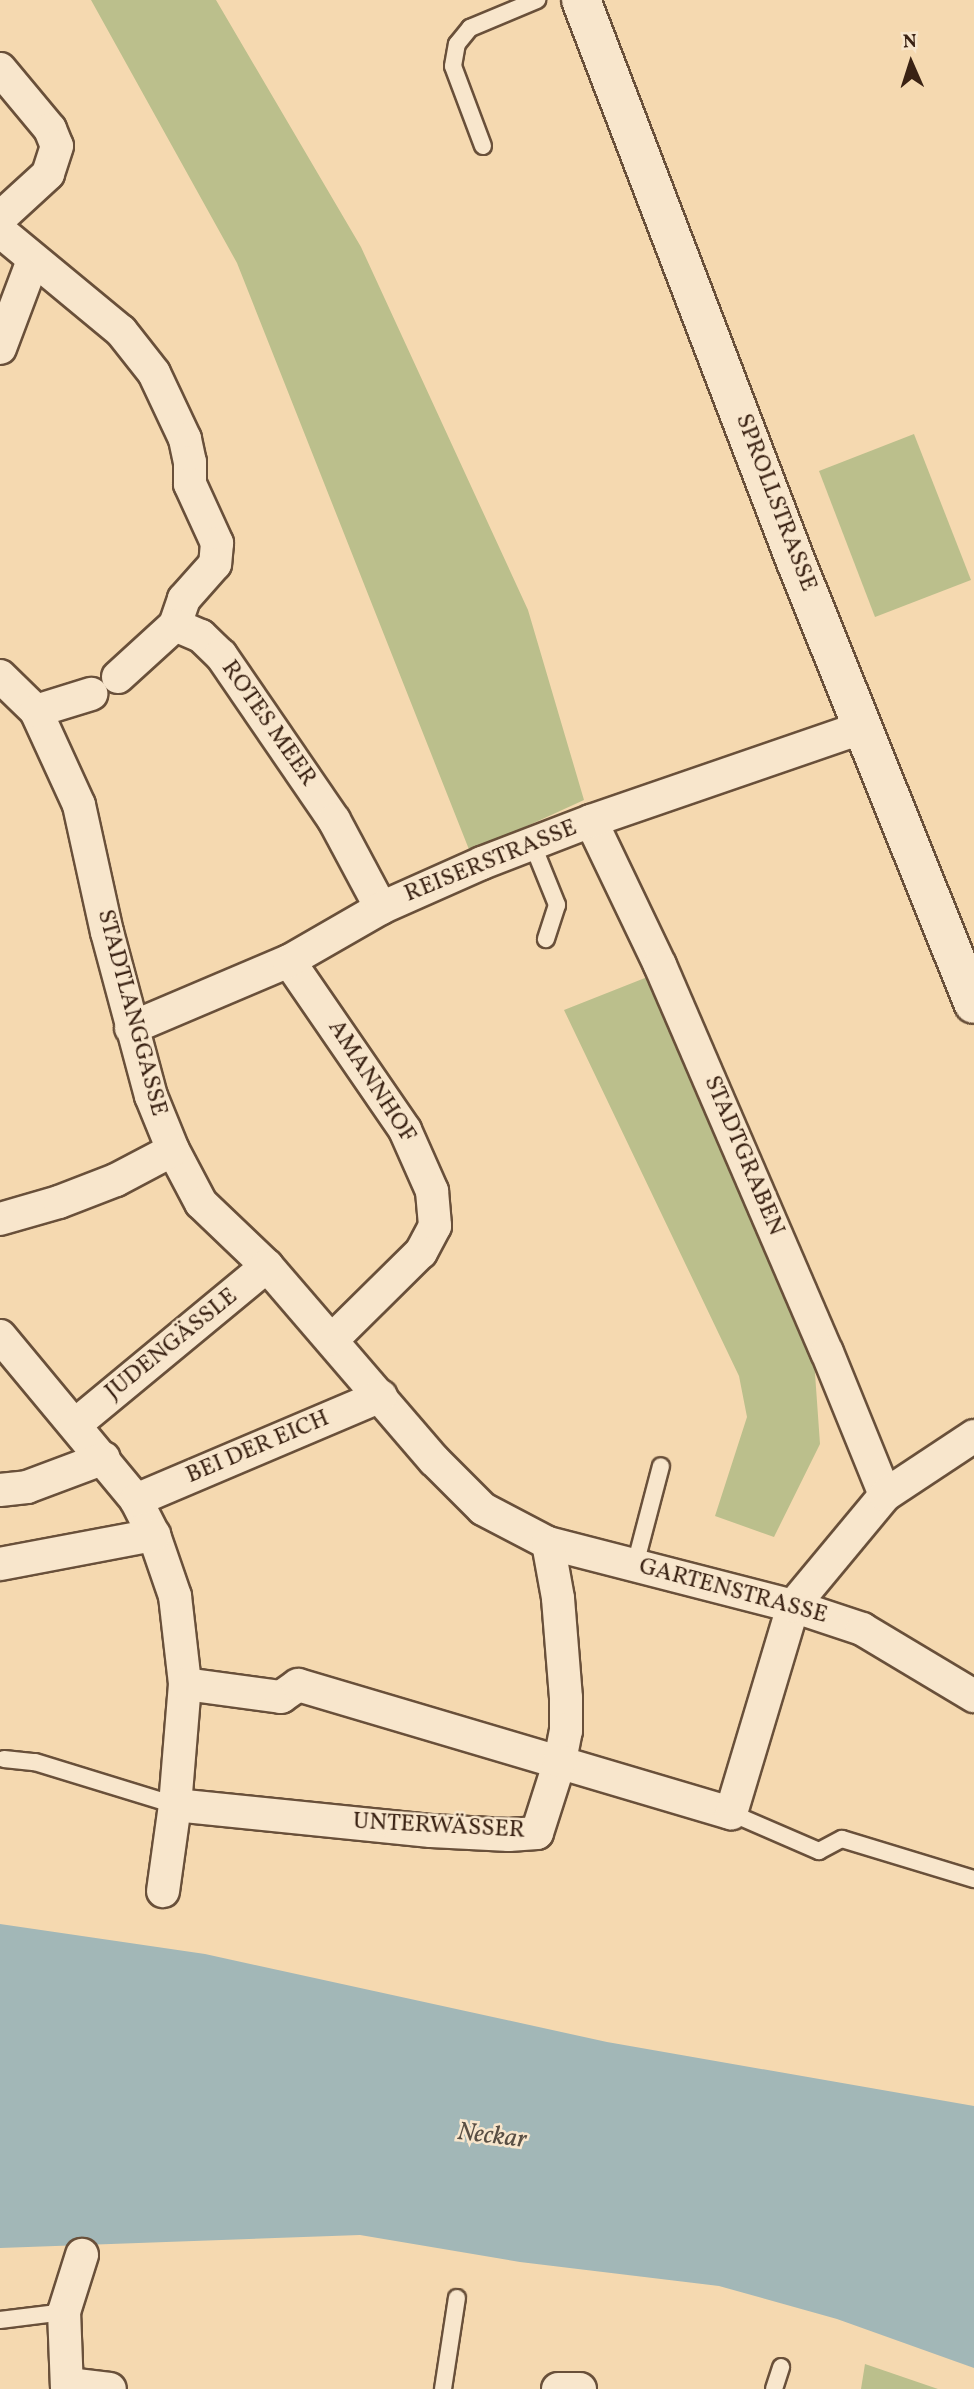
<!DOCTYPE html>
<html>
<head>
<meta charset="utf-8">
<style>
  body { margin:0 }
  #map { position:relative; width:974px; height:2389px; overflow:hidden; background:#f5d9b0; font-family:Vollkorn,serif }
  div>[style] { position:absolute }
  .green>* { inset:0; background:#bbbf8c }
  .water>* { inset:0; background:#a2b7b7 }
  .roads { filter:drop-shadow(2px 0 #69503a) drop-shadow(-2px 0 #69503a) drop-shadow(0 2px #69503a) drop-shadow(0 -2px #69503a) }
  .lane>* { height:16px; margin:-8px; padding:0 8px; transform-origin:8px; border-radius:8px; background:#f8e6cc }
  .street>* { height:32px; margin:-16px; padding:0 16px; transform-origin:16px; border-radius:16px; background:#f8e6cc }
  .secondary>* { height:38px; margin:-19px; padding:0 19px; transform-origin:19px; border-radius:19px; background:#f8e6cc }
  span { translate:-50% -50%; white-space:nowrap; text-align:center; line-height:1.15; -webkit-text-stroke:5px #f8e6cc; paint-order:stroke }
  .street-label { font-size:24px; color:#3a2213 }
  .water-label { font-size:26px; color:#594f44; font-style:italic }
  .north { position:absolute; left:876px; top:28px; width:70px; height:70px; -webkit-text-stroke:5px #f8e6cc; paint-order:stroke; rotate:357deg; font-size:19px; font-weight:700; line-height:28px; text-align:center; color:#3a2213 }
  .north::after { content:''; display:block; margin:auto; width:24px; height:32px; background:#3a2213; clip-path:polygon(50% 0,100% 100%,50% 72%,0 100%) }
</style>
</head>
<body>
<div id="map">
  <div class="green">
    <div style="clip-path:polygon(91px 0,216px 0,361px 247px,528px 610px,584px 800px,470px 852px,237px 263px)"></div>
    <div style="clip-path:polygon(914px 434px,971px 580px,875px 617px,819px 471px)"></div>
    <div style="clip-path:polygon(650px 976px,696px 1090px,813px 1345px,820px 1444px,774px 1537px,715px 1516px,747px 1417px,739px 1376px,564px 1010px)"></div>
    <div style="clip-path:polygon(865px 2364px,938px 2389px,861px 2389px)"></div>
  </div>
  <div class="water">
    <div style="clip-path:polygon(0 1924px,205px 1954px,607px 2042px,974px 2106px,974px 2368px,837px 2319px,719px 2286px,520px 2262px,360px 2235px,0 2248px)"></div>
  </div>
  <div class="roads">
    <div class="lane">
      <div style="left:483px;top:146px;width:85px;rotate:-110.6deg"></div>
      <div style="left:453px;top:66px;width:22px;rotate:-80deg"></div>
      <div style="left:457px;top:44px;width:21px;rotate:-51deg"></div>
      <div style="left:470px;top:28px;width:73px;rotate:-22.7deg"></div>
      <div style="left:532px;top:843px;width:67px;rotate:68deg"></div>
      <div style="left:557px;top:905px;width:36px;rotate:108deg"></div>
      <div style="left:635px;top:1565px;width:102px;rotate:-75.3deg"></div>
      <div style="left:4px;top:1759px;width:31px;rotate:6deg"></div>
      <div style="left:35px;top:1762px;width:146px;rotate:17.1deg"></div>
      <div style="left:731px;top:1813px;width:96px;rotate:23.4deg"></div>
      <div style="left:819px;top:1851px;width:26px;rotate:-28deg"></div>
      <div style="left:842px;top:1839px;width:138px;rotate:16.9deg"></div>
      <div style="left:0;top:2320px;width:64px;rotate:-7.1deg"></div>
      <div style="left:443px;top:2389px;width:92px;rotate:-81.3deg"></div>
      <div style="left:774px;top:2389px;width:23px;rotate:-72deg"></div>
    </div>
    <div class="street">
      <div style="left:0;top:69px;width:78px;rotate:50.2deg"></div>
      <div style="left:50px;top:129px;width:18px;rotate:68deg"></div>
      <div style="left:57px;top:146px;width:29px;rotate:108deg"></div>
      <div style="left:48px;top:174px;width:65px;rotate:137.5deg"></div>
      <div style="left:0;top:231px;width:157px;rotate:39.6deg"></div>
      <div style="left:121px;top:331px;width:53px;rotate:51.8deg"></div>
      <div style="left:154px;top:373px;width:73px;rotate:64.8deg"></div>
      <div style="left:185px;top:439px;width:24px;rotate:78deg"></div>
      <div style="left:190px;top:462px;width:22px;rotate:90deg"></div>
      <div style="left:190px;top:484px;width:65px;rotate:65.4deg"></div>
      <div style="left:217px;top:543px;width:21px;rotate:95deg"></div>
      <div style="left:215px;top:564px;width:47px;rotate:131.5deg"></div>
      <div style="left:184px;top:599px;width:28px;rotate:109deg"></div>
      <div style="left:0;top:348px;width:94px;rotate:-69.4deg"></div>
      <div style="left:0;top:676px;width:50px;rotate:44.2deg"></div>
      <div style="left:36px;top:711px;width:103px;rotate:65.4deg"></div>
      <div style="left:79px;top:805px;width:130px;rotate:77.6deg"></div>
      <div style="left:107px;top:932px;width:170px;rotate:75deg"></div>
      <div style="left:151px;top:1096px;width:58px;rotate:67.8deg"></div>
      <div style="left:173px;top:1150px;width:60px;rotate:62.2deg"></div>
      <div style="left:201px;top:1203px;width:91px;rotate:43.7deg"></div>
      <div style="left:267px;top:1266px;width:256px;rotate:49.3deg"></div>
      <div style="left:434px;top:1460px;width:69px;rotate:45deg"></div>
      <div style="left:483px;top:1509px;width:73px;rotate:27.6deg"></div>
      <div style="left:548px;top:1543px;width:253px;rotate:14.4deg"></div>
      <div style="left:793px;top:1606px;width:73px;rotate:18.4deg"></div>
      <div style="left:862px;top:1629px;width:131px;rotate:30.9deg"></div>
      <div style="left:118px;top:677px;width:77px;rotate:-42.4deg"></div>
      <div style="left:175px;top:625px;width:28px;rotate:23deg"></div>
      <div style="left:201px;top:636px;width:28px;rotate:44deg"></div>
      <div style="left:221px;top:655px;width:200px;rotate:55.6deg"></div>
      <div style="left:334px;top:820px;width:100px;rotate:61.9deg"></div>
      <div style="left:36px;top:711px;width:58px;rotate:-17.2deg"></div>
      <div style="left:591px;top:821px;width:160px;rotate:64.4deg"></div>
      <div style="left:660px;top:965px;width:421px;rotate:66.7deg"></div>
      <div style="left:827px;top:1352px;width:154px;rotate:67.9deg"></div>
      <div style="left:289px;top:961px;width:205px;rotate:55.5deg"></div>
      <div style="left:405px;top:1130px;width:67px;rotate:66.1deg"></div>
      <div style="left:432px;top:1191px;width:35px;rotate:85deg"></div>
      <div style="left:435px;top:1226px;width:30px;rotate:118deg"></div>
      <div style="left:421px;top:1252px;width:124px;rotate:135.3deg"></div>
      <div style="left:131px;top:1028px;width:172px;rotate:-23deg"></div>
      <div style="left:289px;top:961px;width:106px;rotate:-29.9deg"></div>
      <div style="left:381px;top:908px;width:111px;rotate:-24deg"></div>
      <div style="left:482px;top:863px;width:117px;rotate:-21.1deg"></div>
      <div style="left:591px;top:821px;width:289px;rotate:-19deg"></div>
      <div style="left:0;top:1219px;width:61px;rotate:-16.1deg"></div>
      <div style="left:59px;top:1202px;width:61px;rotate:-21.1deg"></div>
      <div style="left:116px;top:1180px;width:64px;rotate:-27.8deg"></div>
      <div style="left:0;top:1336px;width:213px;rotate:50.3deg"></div>
      <div style="left:136px;top:1500px;width:39px;rotate:63deg"></div>
      <div style="left:154px;top:1535px;width:65px;rotate:71deg"></div>
      <div style="left:175px;top:1596px;width:89px;rotate:83.5deg"></div>
      <div style="left:185px;top:1684px;width:121px;rotate:94.7deg"></div>
      <div style="left:175px;top:1805px;width:87px;rotate:97.9deg"></div>
      <div style="left:76px;top:1424px;width:248px;rotate:-39.6deg"></div>
      <div style="left:0;top:1490px;width:27px;rotate:-6deg"></div>
      <div style="left:27px;top:1487px;width:82px;rotate:-20.6deg"></div>
      <div style="left:136px;top:1500px;width:266px;rotate:-23deg"></div>
      <div style="left:0;top:1564px;width:157px;rotate:-10.7deg"></div>
      <div style="left:185px;top:1684px;width:97px;rotate:7.7deg"></div>
      <div style="left:281px;top:1697px;width:21px;rotate:-35deg"></div>
      <div style="left:298px;top:1685px;width:452px;rotate:16.5deg"></div>
      <div style="left:731px;top:1813px;width:216px;rotate:-73.3deg"></div>
      <div style="left:793px;top:1606px;width:144px;rotate:-50.3deg"></div>
      <div style="left:885px;top:1495px;width:107px;rotate:-33.5deg"></div>
      <div style="left:175px;top:1805px;width:257px;rotate:5.8deg"></div>
      <div style="left:431px;top:1831px;width:78px;rotate:2.9deg"></div>
      <div style="left:509px;top:1835px;width:28px;rotate:-4deg"></div>
      <div style="left:537px;top:1833px;width:76px;rotate:-72.3deg"></div>
      <div style="left:560px;top:1761px;width:31px;rotate:-79deg"></div>
      <div style="left:566px;top:1731px;width:33px;rotate:-90deg"></div>
      <div style="left:566px;top:1698px;width:100px;rotate:-94.6deg"></div>
      <div style="left:558px;top:1598px;width:56px;rotate:-100.3deg"></div>
      <div style="left:68px;top:2384px;width:42px;rotate:6.8deg"></div>
      <div style="left:67px;top:2389px;width:77px;rotate:-92.2deg"></div>
      <div style="left:64px;top:2312px;width:60px;rotate:-72.5deg"></div>
      <div style="left:558px;top:2389px;width:22px"></div>
    </div>
    <div class="secondary">
      <div style="left:581px;top:0;width:602px;rotate:69.07deg"></div>
      <div style="left:796px;top:562px;width:476px;rotate:68.1deg"></div>
    </div>
  </div>
  <div class="street-label">
    <span style="left:775px;top:503px;rotate:69deg">SPROLLSTRASSE</span>
    <span style="left:268px;top:724px;rotate:55deg">ROTES MEER</span>
    <span style="left:491px;top:862px;rotate:-22deg">REISERSTRASSE</span>
    <span style="left:131px;top:1013px;rotate:75deg">STADTLANGGASSE</span>
    <span style="left:371px;top:1082px;rotate:57deg">AMANNHOF</span>
    <span style="left:743px;top:1156px;rotate:67deg">STADTGRABEN</span>
    <span style="left:172px;top:1345px;rotate:-39deg">JUDENGÄSSLE</span>
    <span style="left:258px;top:1448px;rotate:-23deg">BEI DER EICH</span>
    <span style="left:733px;top:1592px;rotate:15deg">GARTENSTRASSE</span>
    <span style="left:439px;top:1827px;rotate:3deg">UNTERWÄSSER</span>
  </div>
  <div class="water-label">
    <span style="left:492px;top:2137px;rotate:7deg">Neckar</span>
  </div>
  <div class="north">N</div>
</div>
</body>
</html>
